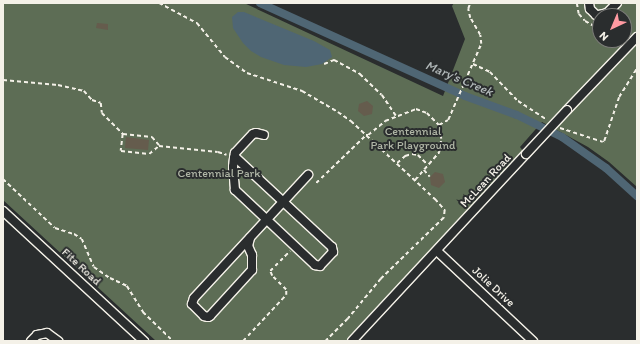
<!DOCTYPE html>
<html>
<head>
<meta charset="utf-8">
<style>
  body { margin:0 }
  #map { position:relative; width:640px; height:344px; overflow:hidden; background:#2a2d2e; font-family:Itim,sans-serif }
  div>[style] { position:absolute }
  .green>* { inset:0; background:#5d6d55 }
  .water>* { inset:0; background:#4f6674 }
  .canal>* { height:8px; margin:-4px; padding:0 4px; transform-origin:4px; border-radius:4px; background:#4f6674 }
  .building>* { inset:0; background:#655c4d }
  .path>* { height:1.5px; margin-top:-0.75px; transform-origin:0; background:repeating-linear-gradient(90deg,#f4f1e8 0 4px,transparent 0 7px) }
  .roads { filter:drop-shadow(1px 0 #f4f1e8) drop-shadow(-1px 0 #f4f1e8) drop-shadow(0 1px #f4f1e8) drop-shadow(0 -1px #f4f1e8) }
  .minor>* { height:8px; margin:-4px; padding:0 4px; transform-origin:4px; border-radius:4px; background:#2a2d2e }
  .bridges { filter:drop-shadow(1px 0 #f4f1e8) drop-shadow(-1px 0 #f4f1e8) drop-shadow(0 1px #f4f1e8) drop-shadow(0 -1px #f4f1e8) }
  .minor-bridge>* { height:8px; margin:-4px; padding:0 4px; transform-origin:4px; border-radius:4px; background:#2a2d2e }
  span { translate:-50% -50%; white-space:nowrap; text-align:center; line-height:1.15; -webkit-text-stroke:4px #2a2d2e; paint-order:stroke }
  .park-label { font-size:12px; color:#b0b6a6 }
  .street-label { font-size:12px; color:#f4f1e8 }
  .water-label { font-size:13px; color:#b2b9ba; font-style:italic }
  .frame { position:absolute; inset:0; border:4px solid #f4f1e8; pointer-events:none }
  .north { position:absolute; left:592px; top:8px; width:40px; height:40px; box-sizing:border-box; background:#2a2d2e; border:1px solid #7b7b78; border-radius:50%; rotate:224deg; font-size:11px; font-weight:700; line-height:16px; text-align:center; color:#f4f1e8 }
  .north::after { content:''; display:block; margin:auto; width:14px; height:18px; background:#ff9aa2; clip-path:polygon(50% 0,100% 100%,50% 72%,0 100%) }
</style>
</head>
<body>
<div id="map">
  <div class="green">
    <div style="clip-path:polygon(evenodd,3px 3px,244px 3px,443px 96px,465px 39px,452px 6px,454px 3px,637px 3px,637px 31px,634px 34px,637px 37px,637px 187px,609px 162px,588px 147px,542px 122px,520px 147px,523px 151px,347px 341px,156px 341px,3px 200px,3px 3px,600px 16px,624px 16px,624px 40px,600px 40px,600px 16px)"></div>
  </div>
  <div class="water">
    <div style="clip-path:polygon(238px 12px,244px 12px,314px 41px,330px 50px,332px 57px,322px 64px,306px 67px,284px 65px,261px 57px,251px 51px,243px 43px,233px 28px,232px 17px)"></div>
  </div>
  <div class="canal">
    <div style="left:260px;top:3px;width:225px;rotate:24.4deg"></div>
    <div style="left:465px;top:96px;width:55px;rotate:20.1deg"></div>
    <div style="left:517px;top:115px;width:50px;rotate:26.1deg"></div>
    <div style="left:562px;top:137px;width:54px;rotate:35.2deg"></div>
    <div style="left:606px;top:168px;width:42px;rotate:42.1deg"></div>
  </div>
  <div class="building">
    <div style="clip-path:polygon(97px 23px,108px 24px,108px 30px,96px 28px)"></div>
    <div style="clip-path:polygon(367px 101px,373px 106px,372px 114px,364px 116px,358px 111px,359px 104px)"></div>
    <div style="clip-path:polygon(126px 137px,149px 140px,148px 150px,125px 148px)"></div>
    <div style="clip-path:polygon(435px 172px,443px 174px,445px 182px,439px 188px,431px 185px,430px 177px)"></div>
  </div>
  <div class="path">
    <div style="left:159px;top:3px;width:43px;rotate:27.8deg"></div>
    <div style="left:197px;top:23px;width:44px;rotate:50.5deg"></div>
    <div style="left:225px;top:57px;width:27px;rotate:36deg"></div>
    <div style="left:247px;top:73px;width:58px;rotate:18.1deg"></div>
    <div style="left:302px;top:91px;width:42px;rotate:30.3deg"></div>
    <div style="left:338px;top:112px;width:16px;rotate:35deg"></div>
    <div style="left:351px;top:121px;width:115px;rotate:42.9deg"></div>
    <div style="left:435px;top:199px;width:15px;rotate:48deg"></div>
    <div style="left:445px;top:210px;width:8px;rotate:97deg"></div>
    <div style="left:444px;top:218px;width:88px;rotate:135.9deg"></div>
    <div style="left:381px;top:279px;width:52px;rotate:129.5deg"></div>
    <div style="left:348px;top:319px;width:31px;rotate:135deg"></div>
    <div style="left:577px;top:3px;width:11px;rotate:80deg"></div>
    <div style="left:579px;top:14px;width:9px;rotate:49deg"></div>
    <div style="left:585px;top:21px;width:10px;rotate:29deg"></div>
    <div style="left:594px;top:26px;width:6px;rotate:9deg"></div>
    <div style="left:624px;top:28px;width:8px;rotate:40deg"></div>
    <div style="left:324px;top:64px;width:11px;rotate:-22deg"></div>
    <div style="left:334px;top:60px;width:30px;rotate:28deg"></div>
    <div style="left:360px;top:74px;width:30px;rotate:44deg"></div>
    <div style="left:382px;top:95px;width:25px;rotate:56deg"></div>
    <div style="left:473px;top:64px;width:19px;rotate:25deg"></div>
    <div style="left:490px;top:72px;width:40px;rotate:46deg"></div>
    <div style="left:518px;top:101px;width:35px;rotate:33deg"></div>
    <div style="left:3px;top:80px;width:55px;rotate:5.2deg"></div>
    <div style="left:58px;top:85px;width:27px;rotate:13deg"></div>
    <div style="left:84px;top:91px;width:12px;rotate:48deg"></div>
    <div style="left:92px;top:100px;width:9px;rotate:18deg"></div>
    <div style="left:101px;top:103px;width:10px;rotate:84deg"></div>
    <div style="left:102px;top:113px;width:30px;rotate:45deg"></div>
    <div style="left:123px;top:134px;width:17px;rotate:97deg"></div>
    <div style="left:121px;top:151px;width:28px;rotate:6deg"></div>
    <div style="left:149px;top:154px;width:13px;rotate:-39deg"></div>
    <div style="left:159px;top:146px;width:59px;rotate:5.8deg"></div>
    <div style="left:218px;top:152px;width:9px;rotate:18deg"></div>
    <div style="left:560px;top:128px;width:45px;rotate:18deg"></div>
    <div style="left:603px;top:142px;width:1px;rotate:-45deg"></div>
    <div style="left:604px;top:141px;width:46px;rotate:-71.2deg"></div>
    <div style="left:619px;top:97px;width:34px;rotate:-58deg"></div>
    <div style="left:123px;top:134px;width:29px;rotate:6deg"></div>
    <div style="left:152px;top:137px;width:11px;rotate:49deg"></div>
    <div style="left:397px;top:163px;width:11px;rotate:-41deg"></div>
    <div style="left:405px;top:156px;width:7px;rotate:-16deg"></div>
    <div style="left:412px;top:154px;width:6px;rotate:9deg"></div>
    <div style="left:418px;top:155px;width:14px;rotate:45deg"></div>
    <div style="left:424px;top:170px;width:9px;rotate:49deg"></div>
    <div style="left:3px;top:179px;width:71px;rotate:43.3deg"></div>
    <div style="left:55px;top:228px;width:20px;rotate:18deg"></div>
    <div style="left:74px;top:234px;width:9px;rotate:32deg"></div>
    <div style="left:82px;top:239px;width:30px;rotate:67deg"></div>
    <div style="left:94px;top:267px;width:19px;rotate:35deg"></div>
    <div style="left:110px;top:278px;width:19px;rotate:25deg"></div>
    <div style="left:127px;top:286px;width:31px;rotate:58deg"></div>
    <div style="left:143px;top:312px;width:42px;rotate:44deg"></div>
    <div style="left:415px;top:180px;width:37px;rotate:-49deg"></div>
    <div style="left:439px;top:152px;width:13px;rotate:-81deg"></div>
    <div style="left:441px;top:139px;width:14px;rotate:-98deg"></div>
    <div style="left:316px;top:183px;width:69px;rotate:-43.8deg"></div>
    <div style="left:366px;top:135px;width:2px"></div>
    <div style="left:368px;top:135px;width:22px;rotate:-39deg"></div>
    <div style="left:385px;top:121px;width:33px;rotate:-21deg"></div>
    <div style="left:416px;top:109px;width:12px;rotate:20deg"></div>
    <div style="left:427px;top:113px;width:17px;rotate:45deg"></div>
    <div style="left:439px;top:125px;width:10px;rotate:-29deg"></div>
    <div style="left:448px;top:120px;width:83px;rotate:-66.5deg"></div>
    <div style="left:481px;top:44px;width:9px;rotate:-96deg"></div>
    <div style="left:480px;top:35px;width:20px;rotate:-120deg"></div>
    <div style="left:470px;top:18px;width:9px;rotate:-103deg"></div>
    <div style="left:468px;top:9px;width:6px;rotate:-72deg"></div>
    <div style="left:243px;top:341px;width:63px;rotate:-46.9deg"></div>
    <div style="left:286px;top:295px;width:5px;rotate:-90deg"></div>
    <div style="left:286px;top:290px;width:20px;rotate:-135deg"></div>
    <div style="left:272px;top:276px;width:5px;rotate:-112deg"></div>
    <div style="left:270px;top:271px;width:28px;rotate:-45deg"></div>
  </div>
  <div class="roads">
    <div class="minor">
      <div style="left:589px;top:3px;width:6px;rotate:81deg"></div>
      <div style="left:590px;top:9px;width:8px;rotate:45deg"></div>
      <div style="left:596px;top:15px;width:3px"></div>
      <div style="left:599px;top:15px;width:8px;rotate:-14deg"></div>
      <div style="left:607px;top:13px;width:14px;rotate:-45deg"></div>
      <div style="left:567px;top:110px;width:101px;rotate:-46.2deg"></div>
      <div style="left:235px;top:157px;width:132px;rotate:42.9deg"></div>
      <div style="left:332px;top:247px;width:5px;rotate:79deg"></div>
      <div style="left:333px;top:252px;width:19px;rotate:133deg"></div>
      <div style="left:320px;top:266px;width:5px;rotate:-169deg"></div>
      <div style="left:315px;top:265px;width:110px;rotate:-136.8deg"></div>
      <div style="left:235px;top:190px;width:23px;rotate:-95deg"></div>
      <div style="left:233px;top:167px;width:9px;rotate:-84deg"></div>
      <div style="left:234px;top:158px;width:5px;rotate:-79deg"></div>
      <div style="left:235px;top:153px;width:26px;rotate:-47deg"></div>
      <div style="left:253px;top:134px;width:3px;rotate:-18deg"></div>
      <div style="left:256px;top:133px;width:8px;rotate:14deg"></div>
      <div style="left:3px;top:211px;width:192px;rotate:42.7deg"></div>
      <div style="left:250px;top:238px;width:8px;rotate:104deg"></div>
      <div style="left:248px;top:246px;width:10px;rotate:66deg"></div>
      <div style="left:252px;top:255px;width:15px;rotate:90deg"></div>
      <div style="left:252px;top:270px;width:62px;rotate:132.4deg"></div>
      <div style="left:210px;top:316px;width:2px;rotate:153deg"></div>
      <div style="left:208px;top:317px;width:4px;rotate:-166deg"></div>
      <div style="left:204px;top:316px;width:17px;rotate:-135deg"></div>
      <div style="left:192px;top:304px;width:6px;rotate:-72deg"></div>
      <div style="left:194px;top:298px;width:168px;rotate:-47.2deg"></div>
      <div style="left:437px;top:251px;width:132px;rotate:43.2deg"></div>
      <div style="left:31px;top:341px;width:8px;rotate:-45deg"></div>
      <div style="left:37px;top:335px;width:10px;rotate:-11deg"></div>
      <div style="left:47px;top:333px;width:14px;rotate:36deg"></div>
      <div style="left:352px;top:341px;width:255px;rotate:-47.1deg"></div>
    </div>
  </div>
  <div class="bridges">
    <div class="minor-bridge">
      <div style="left:526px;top:154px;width:60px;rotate:-47deg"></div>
    </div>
  </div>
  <div class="park-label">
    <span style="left:413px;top:139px">Centennial<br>Park Playground</span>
    <span style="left:219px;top:174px">Centennial Park</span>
  </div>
  <div class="street-label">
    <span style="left:486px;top:181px;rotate:-47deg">McLean Road</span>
    <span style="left:81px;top:267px;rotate:43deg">Fite Road</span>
    <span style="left:493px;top:287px;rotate:43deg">Jolie Drive</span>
  </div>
  <div class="water-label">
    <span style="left:459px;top:79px;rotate:23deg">Mary's Creek</span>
  </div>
  <div class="frame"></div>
  <div class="north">N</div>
</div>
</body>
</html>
